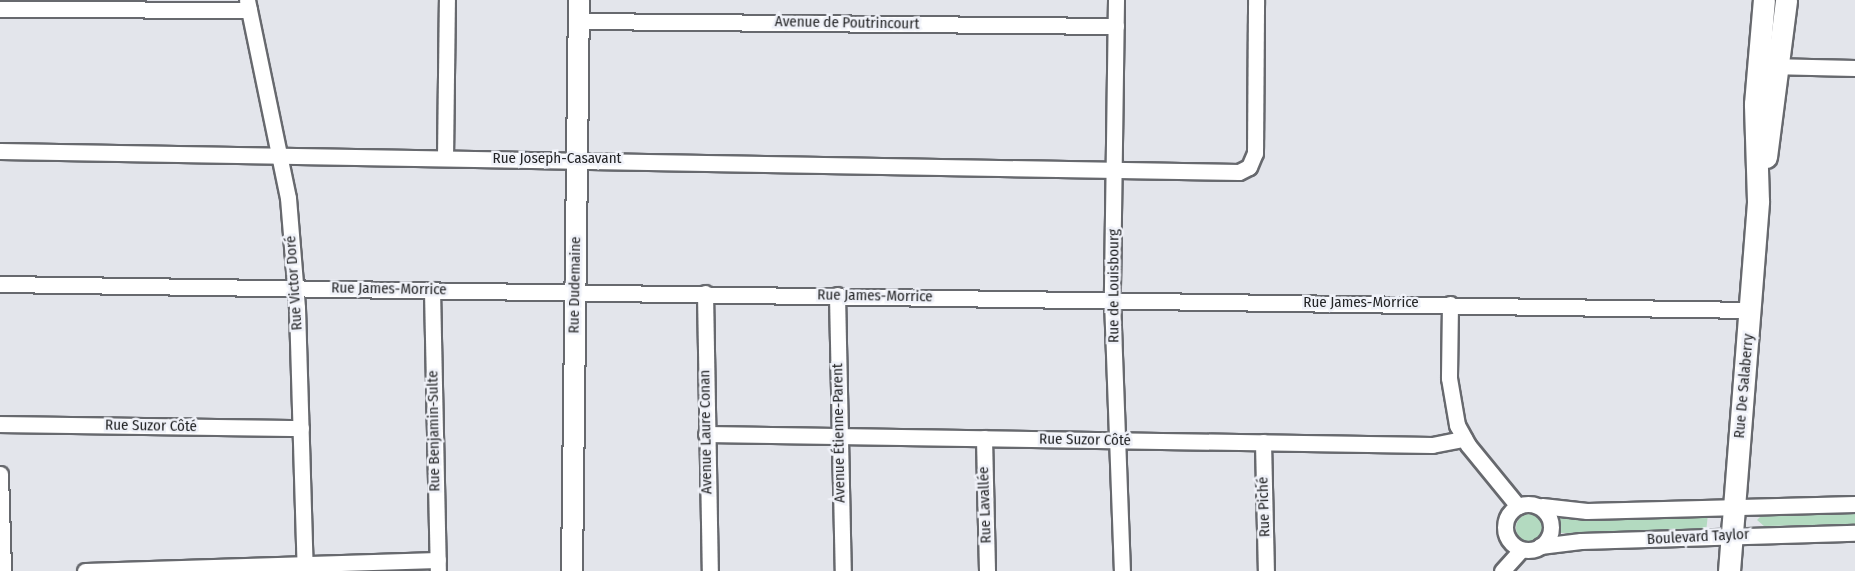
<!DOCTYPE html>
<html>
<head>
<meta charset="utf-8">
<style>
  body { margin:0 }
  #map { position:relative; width:1855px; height:571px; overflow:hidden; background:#e3e5eb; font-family:"Fira Sans Condensed",sans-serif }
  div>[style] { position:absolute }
  .green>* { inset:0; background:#b3dac0 }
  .round { border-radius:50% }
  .roads { filter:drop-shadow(2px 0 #67696e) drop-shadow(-2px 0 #67696e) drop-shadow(0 2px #67696e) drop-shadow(0 -2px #67696e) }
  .minor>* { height:15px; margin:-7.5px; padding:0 7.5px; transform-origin:7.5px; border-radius:7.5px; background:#fff }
  .minor>.ring { margin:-7.5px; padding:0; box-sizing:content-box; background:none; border:15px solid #fff; border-radius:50% }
  .tertiary>* { height:20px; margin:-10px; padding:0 10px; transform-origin:10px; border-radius:10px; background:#fff }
  .secondary>* { height:21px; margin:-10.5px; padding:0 10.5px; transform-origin:10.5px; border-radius:10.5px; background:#fff }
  span { translate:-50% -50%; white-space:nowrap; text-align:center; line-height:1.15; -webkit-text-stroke:5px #f0f2f9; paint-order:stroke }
  .street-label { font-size:15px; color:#232426 }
</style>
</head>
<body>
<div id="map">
  <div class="green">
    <div style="clip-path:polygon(1855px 512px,1855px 524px,1764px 526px,1757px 520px,1762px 515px)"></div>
    <div style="clip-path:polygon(1708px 514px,1706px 532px,1555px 533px,1557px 518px,1693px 518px)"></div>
    <div class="round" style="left:1516px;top:514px;width:28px;height:28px"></div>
  </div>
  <div class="roads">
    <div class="minor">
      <div style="left:247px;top:0;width:202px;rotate:78.3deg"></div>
      <div style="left:288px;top:198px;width:110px;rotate:85.3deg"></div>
      <div style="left:297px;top:308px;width:263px;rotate:88.3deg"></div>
      <div style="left:1116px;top:0;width:300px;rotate:90.8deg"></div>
      <div style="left:1112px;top:300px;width:271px;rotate:87.9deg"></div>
      <div style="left:0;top:9px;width:249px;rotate:0.2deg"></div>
      <div style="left:579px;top:21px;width:537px;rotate:0.53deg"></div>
      <div style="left:1768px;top:66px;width:87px;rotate:1.3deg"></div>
      <div style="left:0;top:151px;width:1239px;rotate:0.97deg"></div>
      <div style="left:1239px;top:172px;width:11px;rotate:-27deg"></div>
      <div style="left:1249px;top:167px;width:15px;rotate:-67deg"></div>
      <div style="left:1255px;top:153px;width:153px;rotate:-89.6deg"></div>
      <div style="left:445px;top:158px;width:158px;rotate:-89.3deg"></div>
      <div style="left:0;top:284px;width:1750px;rotate:0.85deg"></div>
      <div style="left:432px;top:290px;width:281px;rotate:88.8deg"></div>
      <div style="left:705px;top:293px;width:278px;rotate:89deg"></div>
      <div style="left:837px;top:295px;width:276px;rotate:88.8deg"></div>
      <div style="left:1450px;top:304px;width:74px;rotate:90.8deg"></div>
      <div style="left:1449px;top:378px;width:48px;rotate:80.3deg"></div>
      <div style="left:1457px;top:425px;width:23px;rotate:61deg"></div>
      <div style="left:1468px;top:445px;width:79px;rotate:50.7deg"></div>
      <div style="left:0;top:424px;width:301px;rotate:0.8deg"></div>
      <div style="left:706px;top:434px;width:726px;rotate:0.87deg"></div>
      <div style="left:1432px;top:445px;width:33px;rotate:-11deg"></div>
      <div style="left:984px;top:438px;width:133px;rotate:88.7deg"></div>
      <div style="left:1263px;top:442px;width:129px;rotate:88.7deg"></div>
      <div style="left:0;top:474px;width:97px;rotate:88.2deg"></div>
      <div class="ring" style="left:1505px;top:504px;width:31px;height:31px"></div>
      <div style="left:1542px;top:506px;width:45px;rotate:6.3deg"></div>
      <div style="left:1587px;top:511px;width:268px;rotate:-1.5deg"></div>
      <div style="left:1540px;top:546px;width:41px;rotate:-7deg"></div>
      <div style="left:1581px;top:541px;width:274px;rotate:-1.7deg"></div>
      <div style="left:85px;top:571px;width:353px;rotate:-1.8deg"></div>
      <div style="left:1502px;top:571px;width:28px;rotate:-48deg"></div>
    </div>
    <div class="tertiary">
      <div style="left:572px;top:571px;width:571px;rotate:-89.3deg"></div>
    </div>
    <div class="secondary">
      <div style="left:1766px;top:157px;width:158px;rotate:-82.7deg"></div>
      <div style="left:1729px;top:571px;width:371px;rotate:-85.5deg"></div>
      <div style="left:1758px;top:201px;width:97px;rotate:-91.8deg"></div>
      <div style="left:1755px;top:104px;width:104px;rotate:-85.1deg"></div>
    </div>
  </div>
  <div class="street-label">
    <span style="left:847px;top:23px;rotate:1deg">Avenue de Poutrincourt</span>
    <span style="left:557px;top:159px">Rue Joseph-Casavant</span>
    <span style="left:294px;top:283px;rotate:-94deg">Rue Victor Doré</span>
    <span style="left:575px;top:285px;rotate:-89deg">Rue Dudemaine</span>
    <span style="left:1114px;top:286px;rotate:-90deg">Rue de Louisbourg</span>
    <span style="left:389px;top:289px;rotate:1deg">Rue James-Morrice</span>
    <span style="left:875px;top:296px;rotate:1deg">Rue James-Morrice</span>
    <span style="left:1361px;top:303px">Rue James-Morrice</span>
    <span style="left:1744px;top:386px;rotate:-85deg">Rue De Salaberry</span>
    <span style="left:151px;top:426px;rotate:1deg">Rue Suzor Côté</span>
    <span style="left:434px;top:431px;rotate:-91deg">Rue Benjamin-Sulte</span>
    <span style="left:706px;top:432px;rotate:-91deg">Avenue Laure Conan</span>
    <span style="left:839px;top:433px;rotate:-91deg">Avenue Étienne-Parent</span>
    <span style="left:1085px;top:440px;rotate:1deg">Rue Suzor Côté</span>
    <span style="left:985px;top:505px;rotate:-92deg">Rue Lavallée</span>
    <span style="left:1264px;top:507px;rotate:-92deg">Rue Piché</span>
    <span style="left:1698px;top:537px;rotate:-3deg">Boulevard Taylor</span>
  </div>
</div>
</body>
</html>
